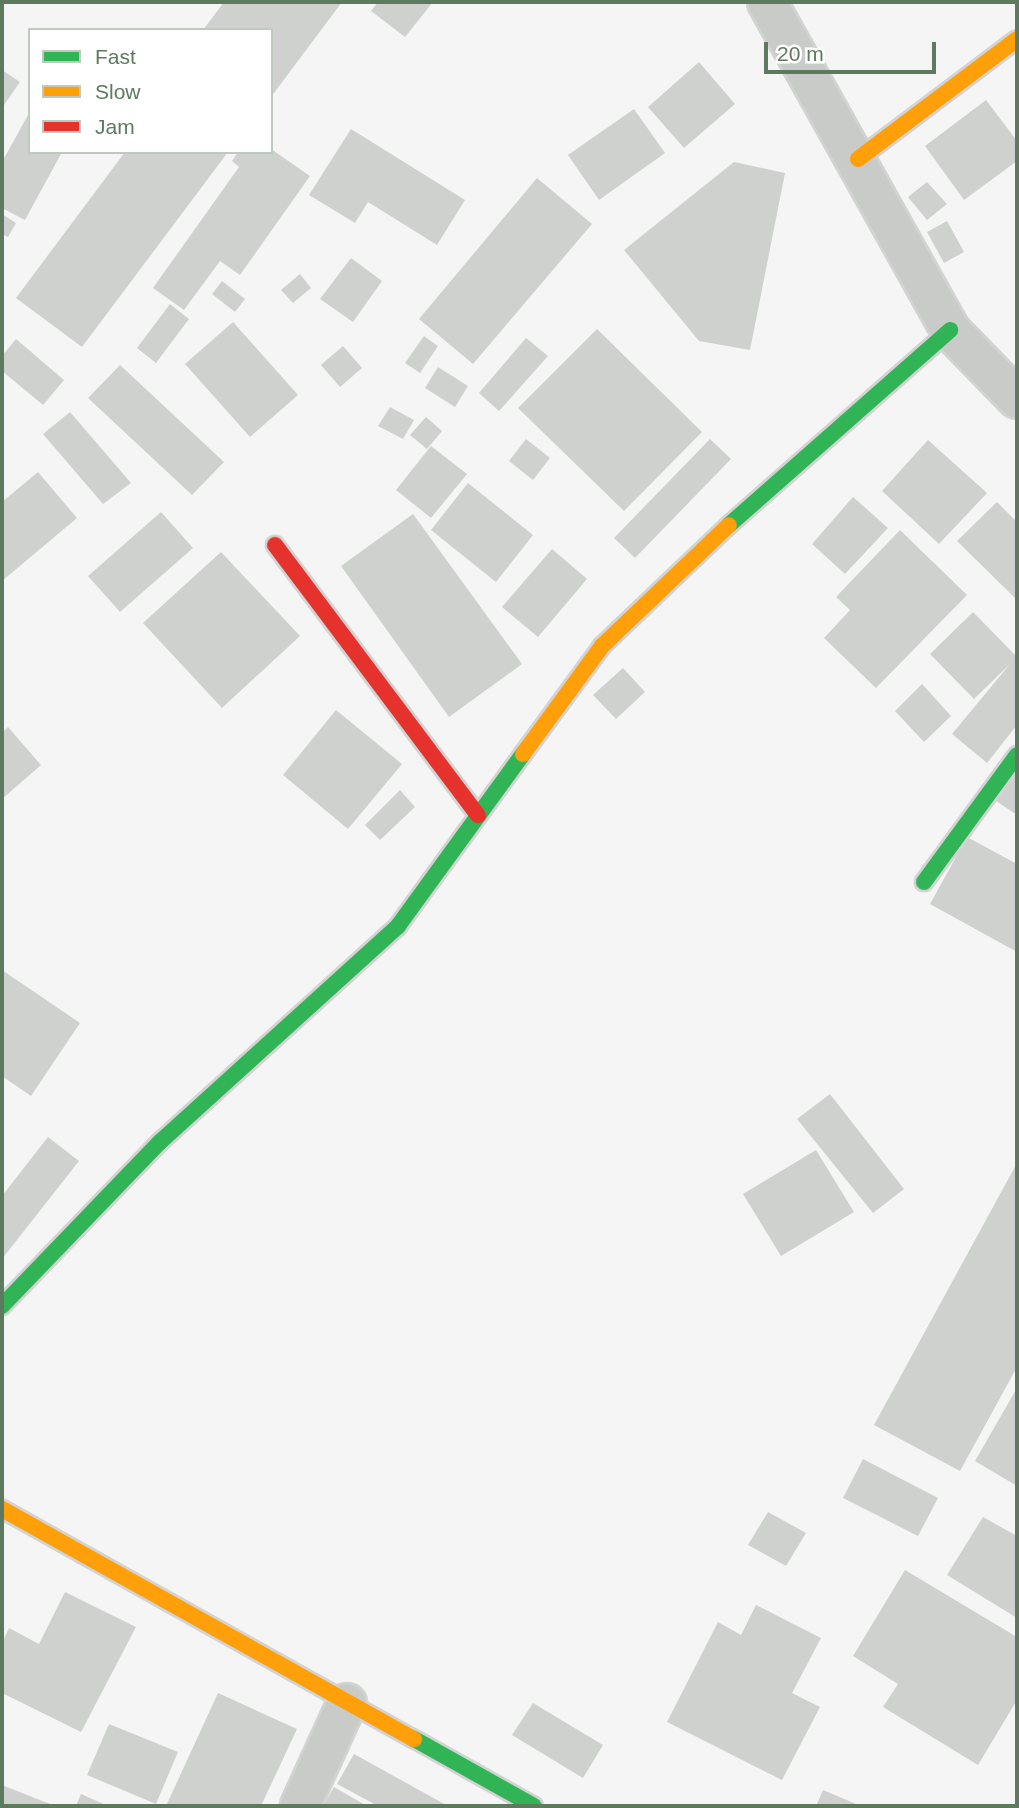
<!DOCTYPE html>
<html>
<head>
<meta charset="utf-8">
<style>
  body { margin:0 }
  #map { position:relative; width:1019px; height:1808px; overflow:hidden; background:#f6f5f6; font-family:Arial,sans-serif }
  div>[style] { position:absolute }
  .building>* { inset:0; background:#ced1ce }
  .roads { filter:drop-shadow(2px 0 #d2d3d2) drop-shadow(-2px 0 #d2d3d2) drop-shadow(0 2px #d2d3d2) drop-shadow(0 -2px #d2d3d2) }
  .street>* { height:38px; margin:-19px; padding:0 19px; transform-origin:19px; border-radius:19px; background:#c9cbc9 }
  .fast>* { height:16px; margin:-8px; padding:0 8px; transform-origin:8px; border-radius:8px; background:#30b455 }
  .slow>* { height:16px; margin:-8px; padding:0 8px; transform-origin:8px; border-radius:8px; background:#ff9f0a }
  .jam>* { height:16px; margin:-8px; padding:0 8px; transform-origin:8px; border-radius:8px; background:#e5322d }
  span { translate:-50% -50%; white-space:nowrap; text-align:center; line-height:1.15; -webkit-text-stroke:7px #fff; paint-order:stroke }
  .frame { position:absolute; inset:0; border:4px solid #5e7a5e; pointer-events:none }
  .legend { position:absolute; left:28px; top:28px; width:245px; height:126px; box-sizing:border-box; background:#fff; border:2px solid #bfcabf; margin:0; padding:9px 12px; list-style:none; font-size:21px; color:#5e7a5e }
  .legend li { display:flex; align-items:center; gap:14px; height:35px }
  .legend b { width:35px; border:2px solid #bfcabf }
  .scale { position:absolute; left:764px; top:42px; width:172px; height:32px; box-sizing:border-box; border:4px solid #5e7a5e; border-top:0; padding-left:9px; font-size:21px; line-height:24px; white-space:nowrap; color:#5e7a5e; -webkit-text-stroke:5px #fff; paint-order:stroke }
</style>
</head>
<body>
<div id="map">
  <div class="building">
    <div style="clip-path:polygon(224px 2px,342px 2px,271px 97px,271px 30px,203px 30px)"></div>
    <div style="clip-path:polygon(378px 2px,433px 2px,405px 37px,371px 11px)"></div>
    <div style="clip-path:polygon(699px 62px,735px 104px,684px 148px,648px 107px)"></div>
    <div style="clip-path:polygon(2px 70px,20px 82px,2px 108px)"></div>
    <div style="clip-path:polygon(986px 100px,1017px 141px,1017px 161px,964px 200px,925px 146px)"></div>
    <div style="clip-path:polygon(634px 109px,665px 153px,599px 200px,568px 155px)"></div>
    <div style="clip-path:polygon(28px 115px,30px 152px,62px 152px,25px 220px,2px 208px,2px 162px)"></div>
    <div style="clip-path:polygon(351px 129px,465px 200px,437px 245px,368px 202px,355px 223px,309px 195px)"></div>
    <div style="clip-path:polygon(271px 149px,310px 176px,240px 275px,220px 261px,184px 310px,153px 288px,239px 167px,232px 161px,238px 152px)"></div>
    <div style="clip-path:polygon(125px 152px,228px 152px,82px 347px,16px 298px)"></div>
    <div style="clip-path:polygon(734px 162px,785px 173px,750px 350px,699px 341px,624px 250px)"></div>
    <div style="clip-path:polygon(537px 178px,592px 224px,473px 364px,419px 319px)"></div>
    <div style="clip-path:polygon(927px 182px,947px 204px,927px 220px,908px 197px)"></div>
    <div style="clip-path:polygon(2px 214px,16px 223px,8px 237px,2px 234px)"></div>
    <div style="clip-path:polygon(947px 221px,964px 252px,944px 263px,927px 232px)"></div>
    <div style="clip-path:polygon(351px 258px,382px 281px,353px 322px,320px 299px)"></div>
    <div style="clip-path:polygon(300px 274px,311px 288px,293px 303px,281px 290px)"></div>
    <div style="clip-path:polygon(222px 281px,245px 299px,235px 312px,212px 294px)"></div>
    <div style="clip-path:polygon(170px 304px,189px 319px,156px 363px,137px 348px)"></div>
    <div style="clip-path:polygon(233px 322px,298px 395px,250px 437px,185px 364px)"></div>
    <div style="clip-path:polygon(597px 329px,702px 432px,624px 511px,518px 408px)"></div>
    <div style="clip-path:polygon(424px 336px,438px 346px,420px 373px,405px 363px)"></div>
    <div style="clip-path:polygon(526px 338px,548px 356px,499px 411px,479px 393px)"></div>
    <div style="clip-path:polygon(16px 339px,64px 380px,43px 405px,2px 371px,2px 356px)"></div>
    <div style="clip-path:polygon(343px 346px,362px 368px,340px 387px,321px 365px)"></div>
    <div style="clip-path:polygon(120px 365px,224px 462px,192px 495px,88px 398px)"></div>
    <div style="clip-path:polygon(438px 367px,468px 386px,455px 407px,425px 388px)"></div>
    <div style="clip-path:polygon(390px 407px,414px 420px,403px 439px,378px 426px)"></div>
    <div style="clip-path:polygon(70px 412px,131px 483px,103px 504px,43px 434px)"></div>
    <div style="clip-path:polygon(426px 417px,442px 431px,427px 449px,410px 435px)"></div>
    <div style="clip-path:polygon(526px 439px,550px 458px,533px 480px,509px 461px)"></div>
    <div style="clip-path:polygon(710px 439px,731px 459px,635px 558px,614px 538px)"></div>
    <div style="clip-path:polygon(928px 440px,987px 493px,939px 544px,882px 491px)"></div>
    <div style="clip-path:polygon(431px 446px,467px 474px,431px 518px,396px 490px)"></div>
    <div style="clip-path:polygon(38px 472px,77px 518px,2px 581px,2px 502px)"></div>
    <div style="clip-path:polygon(468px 483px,533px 535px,496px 582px,431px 530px)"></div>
    <div style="clip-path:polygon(853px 497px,888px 528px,845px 574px,812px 544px)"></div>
    <div style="clip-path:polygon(997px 502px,1017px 522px,1017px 600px,957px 541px)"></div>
    <div style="clip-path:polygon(161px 512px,193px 548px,120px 612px,88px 576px)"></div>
    <div style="clip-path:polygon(413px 514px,522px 664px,449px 717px,341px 566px)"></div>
    <div style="clip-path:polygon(900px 530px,967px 595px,876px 688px,824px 638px,850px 610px,836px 597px)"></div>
    <div style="clip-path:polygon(552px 549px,587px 579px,538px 637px,502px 607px)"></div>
    <div style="clip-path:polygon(221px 552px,300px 636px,222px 708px,143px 623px)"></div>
    <div style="clip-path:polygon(973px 612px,1017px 657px,1017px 725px,987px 763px,952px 734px,1010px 664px,974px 699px,930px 654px)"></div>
    <div style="clip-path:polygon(623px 668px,645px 692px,616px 719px,593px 695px)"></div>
    <div style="clip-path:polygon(922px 684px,951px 716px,924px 742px,895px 711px)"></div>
    <div style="clip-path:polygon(336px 710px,402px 764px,348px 829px,283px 775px)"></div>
    <div style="clip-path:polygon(8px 727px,41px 765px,2px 799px,2px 733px)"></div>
    <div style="clip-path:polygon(1017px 773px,1017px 815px,996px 801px)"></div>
    <div style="clip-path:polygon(400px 790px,415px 807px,380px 840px,365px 825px)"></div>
    <div style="clip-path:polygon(967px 837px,1017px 864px,1017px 952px,930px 904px)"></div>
    <div style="clip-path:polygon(2px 970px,80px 1023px,31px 1096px,2px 1076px)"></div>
    <div style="clip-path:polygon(830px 1094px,904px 1189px,873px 1213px,797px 1119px)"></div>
    <div style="clip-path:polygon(48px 1137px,79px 1161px,2px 1259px,2px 1196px)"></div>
    <div style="clip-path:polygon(816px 1150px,854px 1212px,781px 1256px,743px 1194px)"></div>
    <div style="clip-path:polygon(1017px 1163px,1017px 1367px,960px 1471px,874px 1425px)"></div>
    <div style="clip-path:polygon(1017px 1388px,1017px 1486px,975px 1461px)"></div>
    <div style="clip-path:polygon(863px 1459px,938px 1498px,918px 1536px,843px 1498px)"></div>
    <div style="clip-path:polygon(768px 1512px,806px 1533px,786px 1566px,748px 1545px)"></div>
    <div style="clip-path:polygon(983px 1517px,1017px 1536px,1017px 1618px,947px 1575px)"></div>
    <div style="clip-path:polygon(905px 1570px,1017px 1637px,1017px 1700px,978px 1765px,883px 1707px,898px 1684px,853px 1656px)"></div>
    <div style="clip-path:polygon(65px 1592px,136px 1627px,81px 1732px,2px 1693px,2px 1643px,9px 1628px,39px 1644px)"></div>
    <div style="clip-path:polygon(756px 1605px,821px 1638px,792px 1693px,820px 1707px,782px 1780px,667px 1722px,718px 1622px,741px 1635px)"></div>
    <div style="clip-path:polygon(218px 1693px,297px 1729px,261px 1806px,166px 1806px)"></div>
    <div style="clip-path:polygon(533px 1703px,603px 1745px,583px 1778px,512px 1735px)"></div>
    <div style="clip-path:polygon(109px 1724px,178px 1752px,156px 1804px,87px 1775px)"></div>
    <div style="clip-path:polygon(354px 1754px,448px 1806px,378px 1806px,337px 1784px)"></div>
    <div style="clip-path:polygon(2px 1785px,55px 1806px,2px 1806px)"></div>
    <div style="clip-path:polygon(334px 1787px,367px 1806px,323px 1806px)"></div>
    <div style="clip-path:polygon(823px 1790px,861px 1806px,816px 1806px)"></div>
    <div style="clip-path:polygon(81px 1794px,108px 1806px,76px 1806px)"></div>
  </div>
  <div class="roads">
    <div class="street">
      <div style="left:767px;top:2px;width:376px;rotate:60.8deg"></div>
      <div style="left:950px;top:330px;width:96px;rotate:45.8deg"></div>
      <div style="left:300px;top:1806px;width:113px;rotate:-65.5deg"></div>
    </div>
    <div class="fast">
      <div style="left:729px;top:525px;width:295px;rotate:-41.4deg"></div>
      <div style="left:924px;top:882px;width:157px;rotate:-53.8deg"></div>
      <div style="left:2px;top:1306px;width:228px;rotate:-46.1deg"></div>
      <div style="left:160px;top:1142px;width:321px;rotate:-42.2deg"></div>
      <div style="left:398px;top:926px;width:213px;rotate:-54deg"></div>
      <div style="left:414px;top:1739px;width:137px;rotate:29.2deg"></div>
    </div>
    <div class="slow">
      <div style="left:858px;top:159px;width:199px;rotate:-37deg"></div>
      <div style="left:523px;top:754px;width:134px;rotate:-53.8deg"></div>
      <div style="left:602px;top:646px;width:175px;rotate:-43.6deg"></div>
      <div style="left:2px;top:1509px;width:472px;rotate:29.2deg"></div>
    </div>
    <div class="jam">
      <div style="left:275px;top:545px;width:338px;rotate:53.1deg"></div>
    </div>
  </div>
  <div class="frame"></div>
  <ul class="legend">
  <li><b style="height:9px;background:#30b455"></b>Fast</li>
  <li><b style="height:9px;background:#ff9f0a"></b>Slow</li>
  <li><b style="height:9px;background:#e5322d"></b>Jam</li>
  </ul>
  <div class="scale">20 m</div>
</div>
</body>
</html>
